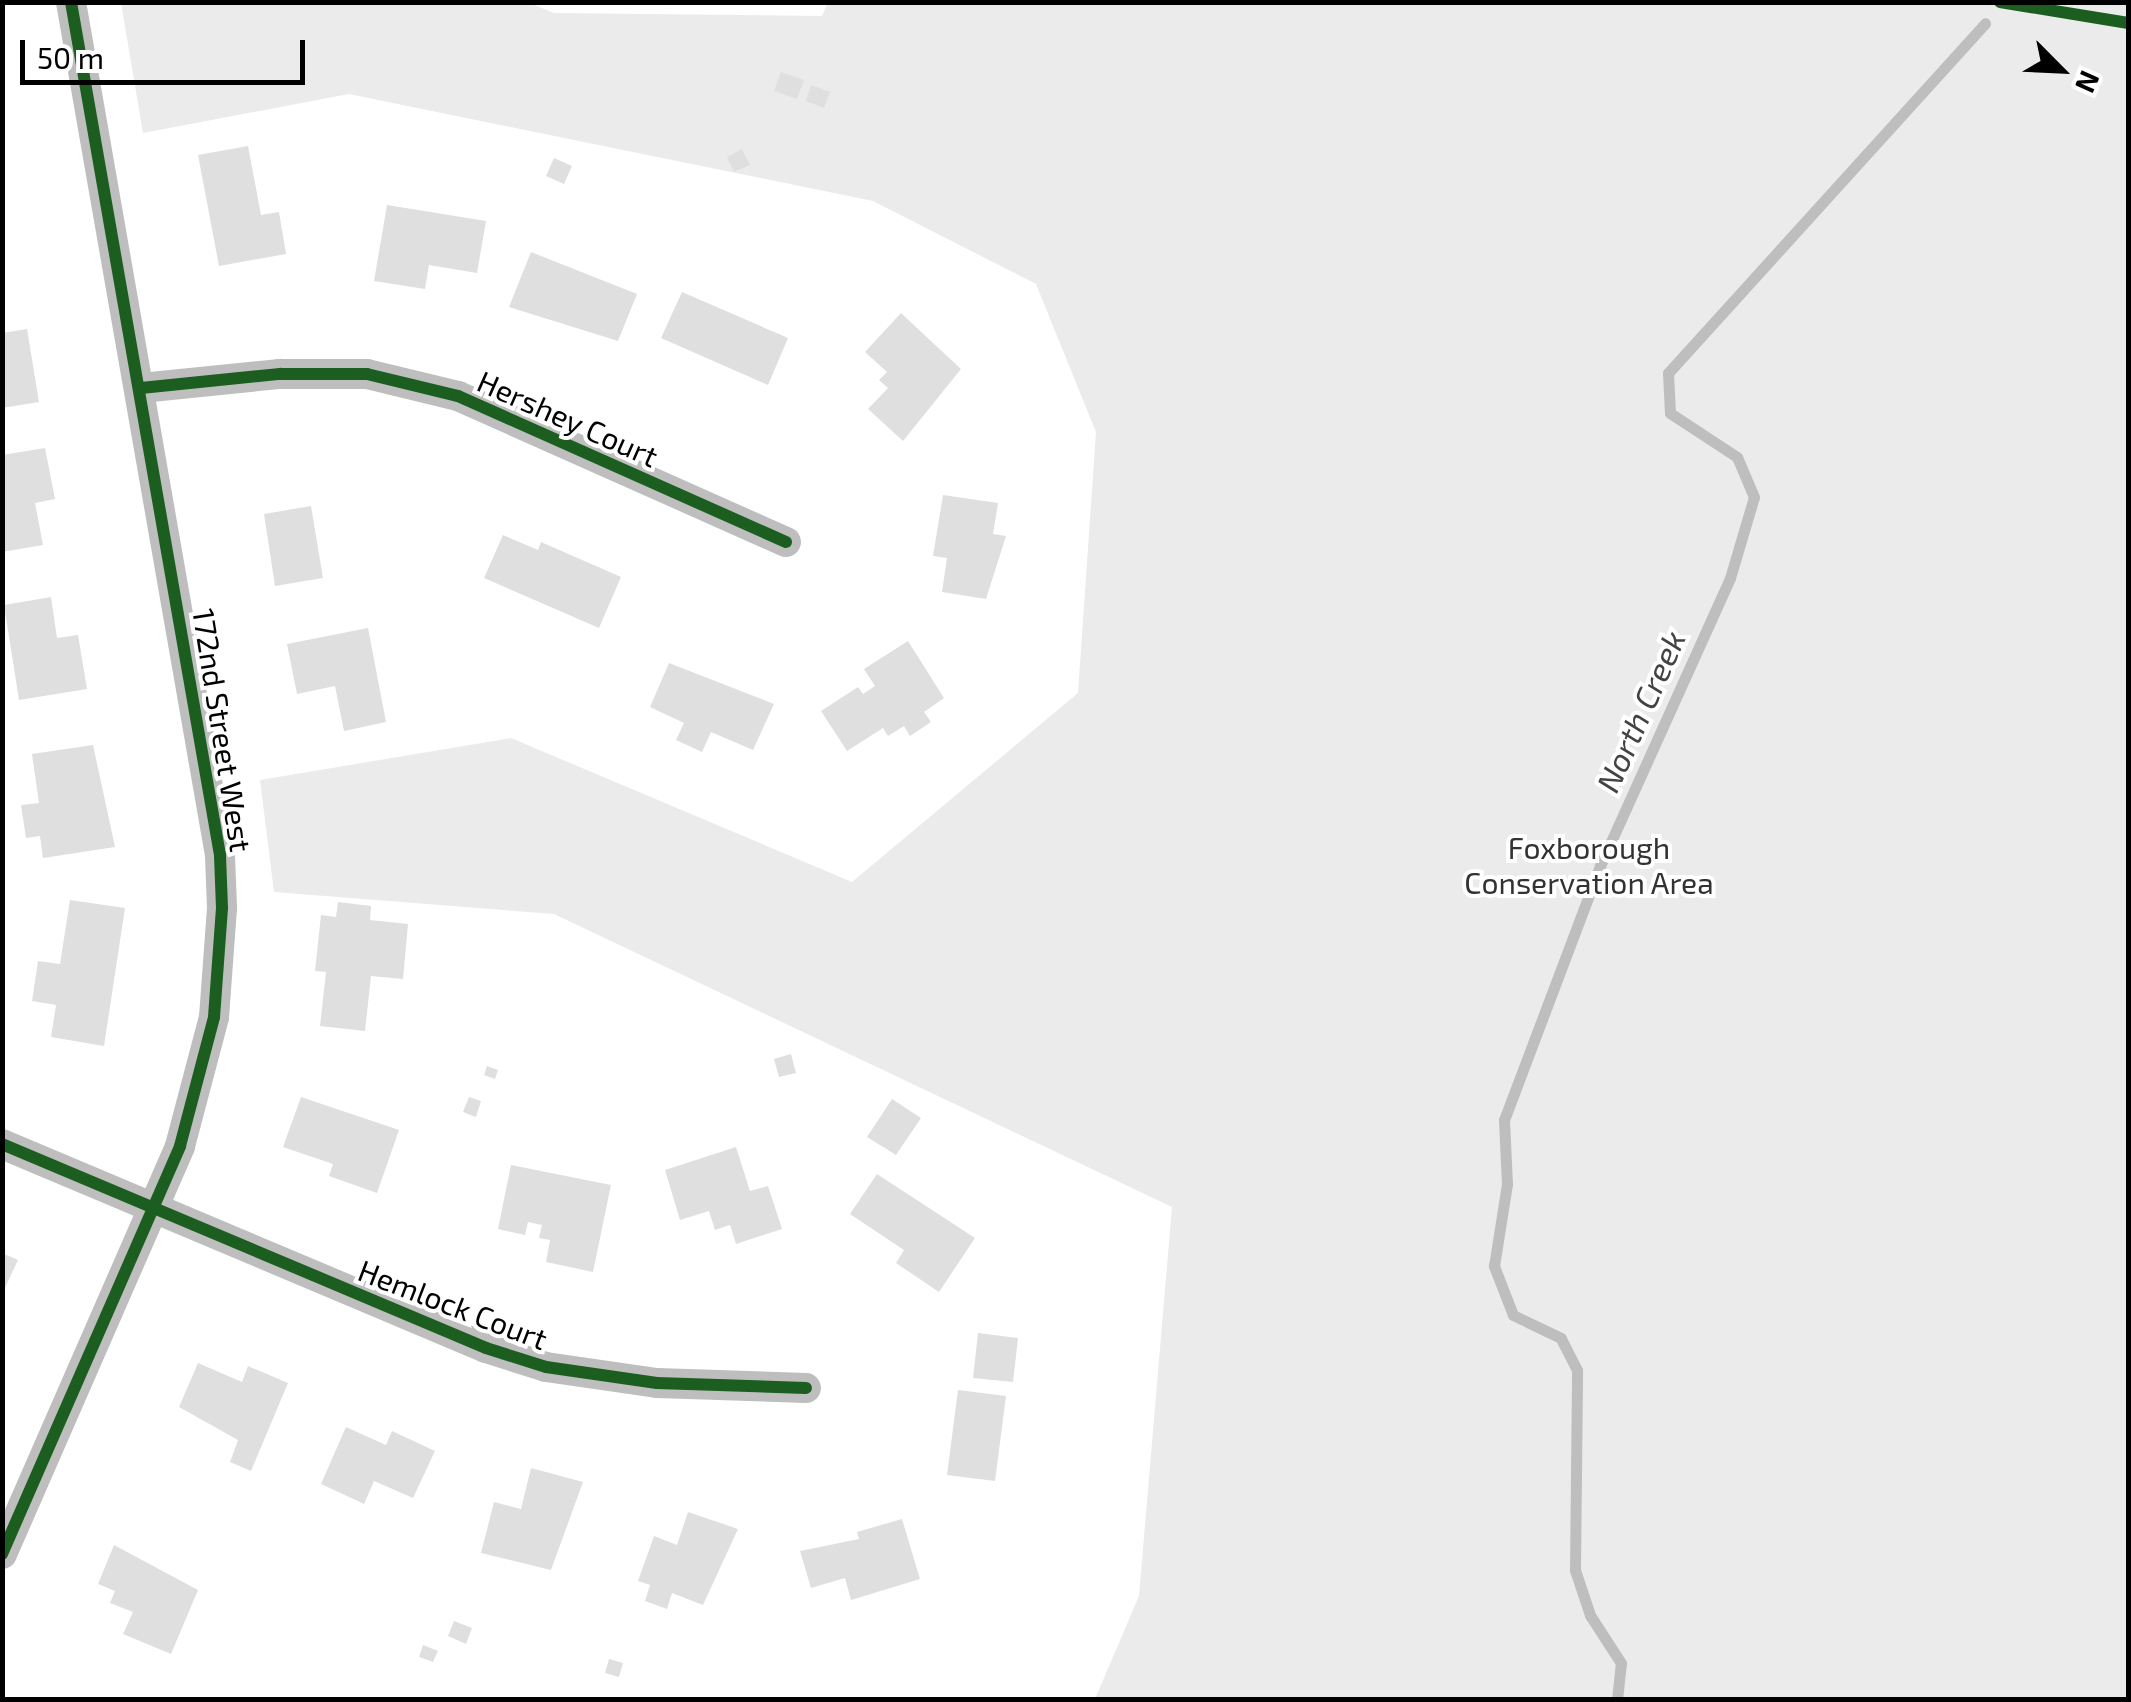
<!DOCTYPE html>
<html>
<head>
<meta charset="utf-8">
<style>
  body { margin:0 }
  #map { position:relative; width:2131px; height:1702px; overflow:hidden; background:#fff; font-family:"Exo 2",sans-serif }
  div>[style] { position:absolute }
  .green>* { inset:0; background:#ebebeb }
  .stream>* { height:11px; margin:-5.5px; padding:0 5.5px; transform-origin:5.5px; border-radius:5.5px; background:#bebebe }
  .building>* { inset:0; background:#dfdfdf }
  .street>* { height:30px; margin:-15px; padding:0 15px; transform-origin:15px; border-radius:15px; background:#bebebe }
  .cycleway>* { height:12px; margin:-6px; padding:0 6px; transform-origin:6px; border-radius:6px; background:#1b5e20 }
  span { translate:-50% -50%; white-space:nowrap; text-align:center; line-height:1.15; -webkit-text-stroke:8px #fff; paint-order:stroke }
  .street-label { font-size:30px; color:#000 }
  .park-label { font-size:30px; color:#323232 }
  .water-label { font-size:32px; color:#434343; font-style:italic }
  .frame { position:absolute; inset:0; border:5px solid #000; pointer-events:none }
  .north { position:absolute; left:2011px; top:20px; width:100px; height:100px; -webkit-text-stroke:8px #fff; paint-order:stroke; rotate:114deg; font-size:28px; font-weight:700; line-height:40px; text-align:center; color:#000 }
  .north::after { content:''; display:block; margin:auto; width:35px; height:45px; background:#000; clip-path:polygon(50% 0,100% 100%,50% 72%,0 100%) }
  .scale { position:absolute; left:20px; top:40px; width:285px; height:45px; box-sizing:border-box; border:5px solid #000; border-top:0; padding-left:12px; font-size:30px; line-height:35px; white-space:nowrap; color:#000; -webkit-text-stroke:8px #fff; paint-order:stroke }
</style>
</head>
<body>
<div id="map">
  <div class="green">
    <div style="clip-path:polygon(527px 2px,554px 13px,822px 16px,828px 2px,2128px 3px,2128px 1699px,1095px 1699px,1139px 1596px,1172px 1207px,554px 914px,274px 892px,260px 780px,511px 738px,852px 882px,1078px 693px,1096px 432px,1036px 284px,873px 201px,349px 94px,143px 133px,121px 3px)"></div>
  </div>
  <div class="stream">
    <div style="left:1617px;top:1700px;width:37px;rotate:-84deg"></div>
    <div style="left:1621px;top:1663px;width:57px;rotate:-122.9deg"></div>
    <div style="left:1590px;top:1615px;width:47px;rotate:-108.4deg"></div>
    <div style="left:1575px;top:1570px;width:200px;rotate:-89.4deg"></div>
    <div style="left:1577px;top:1370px;width:36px;rotate:-117deg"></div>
    <div style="left:1561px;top:1338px;width:53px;rotate:-154.4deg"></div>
    <div style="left:1513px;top:1315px;width:53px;rotate:-111.2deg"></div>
    <div style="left:1494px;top:1266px;width:83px;rotate:-81deg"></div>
    <div style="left:1507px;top:1184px;width:64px;rotate:-92.7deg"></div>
    <div style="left:1504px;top:1120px;width:272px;rotate:-69.3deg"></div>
    <div style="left:1600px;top:866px;width:316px;rotate:-65.7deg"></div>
    <div style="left:1730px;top:578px;width:84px;rotate:-73.5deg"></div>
    <div style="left:1754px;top:497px;width:43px;rotate:-113deg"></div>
    <div style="left:1737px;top:457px;width:80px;rotate:-146.7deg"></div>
    <div style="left:1670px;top:413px;width:40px;rotate:-92.9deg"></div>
    <div style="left:1668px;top:373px;width:472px;rotate:-47.8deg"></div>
  </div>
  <div class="building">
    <div style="clip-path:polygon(781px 72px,804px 80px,797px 99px,774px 91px)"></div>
    <div style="clip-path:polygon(811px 85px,830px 92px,824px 108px,806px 101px)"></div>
    <div style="clip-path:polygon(248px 146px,261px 215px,279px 212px,286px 254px,219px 266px,198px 155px)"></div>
    <div style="clip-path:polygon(742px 149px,750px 165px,734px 172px,727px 157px)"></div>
    <div style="clip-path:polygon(554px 158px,572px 166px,564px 184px,546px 176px)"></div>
    <div style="clip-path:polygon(387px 205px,486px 221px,477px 273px,429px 265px,425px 289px,374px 281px)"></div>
    <div style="clip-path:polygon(531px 252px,637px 294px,618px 341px,509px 307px)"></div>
    <div style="clip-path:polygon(682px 292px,788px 338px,768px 385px,661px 338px)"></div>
    <div style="clip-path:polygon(901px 313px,961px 369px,903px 441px,868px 409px,888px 388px,879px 380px,887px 372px,865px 352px)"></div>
    <div style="clip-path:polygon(27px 329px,39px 402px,2px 408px,2px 333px)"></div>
    <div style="clip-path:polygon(45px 448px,55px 499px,35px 503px,43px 545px,2px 552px,2px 455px)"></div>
    <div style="clip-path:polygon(943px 495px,998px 503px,993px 534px,1006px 536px,986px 599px,942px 592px,947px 558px,933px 556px)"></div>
    <div style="clip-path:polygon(311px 506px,323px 578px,275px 586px,264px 514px)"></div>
    <div style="clip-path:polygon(503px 535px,538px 550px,541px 542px,621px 577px,599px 628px,484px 578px)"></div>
    <div style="clip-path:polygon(51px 597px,57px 638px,78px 635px,87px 689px,19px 700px,4px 605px)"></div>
    <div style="clip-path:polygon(368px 628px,386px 722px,344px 731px,335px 686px,297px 694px,287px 644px)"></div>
    <div style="clip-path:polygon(908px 641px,944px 698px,924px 712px,931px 722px,910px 736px,904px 726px,888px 736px,883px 728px,847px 751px,821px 711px,858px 687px,863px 694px,875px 686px,864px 669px)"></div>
    <div style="clip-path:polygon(669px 663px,774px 704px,753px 750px,711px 732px,702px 752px,676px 740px,684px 723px,650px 707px)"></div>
    <div style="clip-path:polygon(93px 745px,115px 847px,43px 858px,40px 836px,26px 838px,21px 805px,39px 803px,32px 754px)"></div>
    <div style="clip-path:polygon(70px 900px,125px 908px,104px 1046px,51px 1037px,56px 1005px,32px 1001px,38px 961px,60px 964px)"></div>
    <div style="clip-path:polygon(338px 902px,371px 906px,370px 920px,408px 924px,403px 979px,371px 976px,365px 1031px,320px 1026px,326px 972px,315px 971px,321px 915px,336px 917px)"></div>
    <div style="clip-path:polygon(791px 1054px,796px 1073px,779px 1077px,774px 1059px)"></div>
    <div style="clip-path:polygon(487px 1066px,498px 1070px,495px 1079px,484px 1075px)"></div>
    <div style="clip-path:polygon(301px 1097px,399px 1130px,377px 1193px,329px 1176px,333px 1164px,283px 1147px)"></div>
    <div style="clip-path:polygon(469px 1097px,481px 1101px,476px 1117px,463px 1112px)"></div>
    <div style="clip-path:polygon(892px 1099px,921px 1118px,896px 1155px,867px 1137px)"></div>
    <div style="clip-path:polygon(736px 1147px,750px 1191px,768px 1186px,782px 1229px,736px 1244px,730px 1225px,715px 1230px,709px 1211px,680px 1220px,665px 1170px)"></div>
    <div style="clip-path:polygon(511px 1165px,611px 1185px,593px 1272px,546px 1262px,550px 1240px,539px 1238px,542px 1225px,528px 1222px,525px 1235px,498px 1229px)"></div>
    <div style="clip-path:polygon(877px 1174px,975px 1238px,939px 1292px,896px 1263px,904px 1250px,850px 1214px)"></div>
    <div style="clip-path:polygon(2px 1253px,18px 1260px,2px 1294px)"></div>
    <div style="clip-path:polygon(978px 1333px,1018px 1338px,1013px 1382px,973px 1378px)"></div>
    <div style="clip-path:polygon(198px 1363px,242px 1382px,248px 1366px,288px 1383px,251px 1471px,230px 1462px,238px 1440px,179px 1407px)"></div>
    <div style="clip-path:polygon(958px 1390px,1006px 1396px,995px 1481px,947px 1475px)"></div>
    <div style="clip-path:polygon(346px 1427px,386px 1445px,392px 1431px,435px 1451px,413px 1498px,374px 1481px,364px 1504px,321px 1484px)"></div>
    <div style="clip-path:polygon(531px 1468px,583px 1482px,551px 1570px,481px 1553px,494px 1502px,521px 1509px)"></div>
    <div style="clip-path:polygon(688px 1512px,738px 1529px,703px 1605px,672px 1593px,667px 1609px,645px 1601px,650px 1585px,638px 1581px,654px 1536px,677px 1545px)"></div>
    <div style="clip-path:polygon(902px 1519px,920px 1579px,851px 1600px,845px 1578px,811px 1588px,800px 1551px,859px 1539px,857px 1532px)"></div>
    <div style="clip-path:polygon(114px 1545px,198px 1590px,171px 1654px,123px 1634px,133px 1612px,110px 1603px,115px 1591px,98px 1584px)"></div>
    <div style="clip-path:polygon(454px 1621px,472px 1628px,466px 1644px,448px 1636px)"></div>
    <div style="clip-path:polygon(423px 1645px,438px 1651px,433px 1662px,419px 1657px)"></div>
    <div style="clip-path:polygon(609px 1659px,623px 1663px,619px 1677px,605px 1673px)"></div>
  </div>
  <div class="street">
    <div style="left:141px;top:388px;width:140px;rotate:-5.8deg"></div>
    <div style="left:280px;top:374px;width:87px"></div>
    <div style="left:367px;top:374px;width:94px;rotate:13.6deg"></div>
    <div style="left:458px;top:396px;width:359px;rotate:24deg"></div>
    <div style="left:2px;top:1144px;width:525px;rotate:22.85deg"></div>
    <div style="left:486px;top:1348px;width:63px;rotate:17.6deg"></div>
    <div style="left:546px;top:1367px;width:112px;rotate:8.2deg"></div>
    <div style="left:657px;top:1383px;width:149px;rotate:1.9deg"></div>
    <div style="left:2px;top:1554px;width:445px;rotate:-66.4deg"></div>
    <div style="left:180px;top:1146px;width:133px;rotate:-75.2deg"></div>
    <div style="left:214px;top:1017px;width:109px;rotate:-85.8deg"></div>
    <div style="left:222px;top:908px;width:53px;rotate:-92.2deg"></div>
    <div style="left:220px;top:855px;width:866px;rotate:-99.91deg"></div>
  </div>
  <div class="cycleway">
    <div style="left:2000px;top:2px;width:130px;rotate:9.3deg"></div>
    <div style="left:141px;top:388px;width:140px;rotate:-5.8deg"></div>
    <div style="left:280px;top:374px;width:87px"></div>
    <div style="left:367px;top:374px;width:94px;rotate:13.6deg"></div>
    <div style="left:458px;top:396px;width:359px;rotate:24deg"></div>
    <div style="left:2px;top:1144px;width:525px;rotate:22.85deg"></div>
    <div style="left:486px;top:1348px;width:63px;rotate:17.6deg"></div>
    <div style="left:546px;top:1367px;width:112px;rotate:8.2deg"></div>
    <div style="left:657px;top:1383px;width:149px;rotate:1.9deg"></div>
    <div style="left:2px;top:1554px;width:445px;rotate:-66.4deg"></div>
    <div style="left:180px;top:1146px;width:133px;rotate:-75.2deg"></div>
    <div style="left:214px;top:1017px;width:109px;rotate:-85.8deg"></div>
    <div style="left:222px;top:908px;width:53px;rotate:-92.2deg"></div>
    <div style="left:220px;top:855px;width:866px;rotate:-99.91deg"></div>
  </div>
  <div class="street-label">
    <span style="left:568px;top:418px;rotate:24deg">Hershey Court</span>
    <span style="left:223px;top:730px;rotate:81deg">172nd Street West</span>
    <span style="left:453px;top:1304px;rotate:21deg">Hemlock Court</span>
  </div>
  <div class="park-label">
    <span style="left:1589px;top:864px">Foxborough<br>Conservation Area</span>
  </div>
  <div class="water-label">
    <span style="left:1640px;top:711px;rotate:-66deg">North Creek</span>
  </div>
  <div class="frame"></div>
  <div class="north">N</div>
  <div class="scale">50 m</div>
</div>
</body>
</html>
